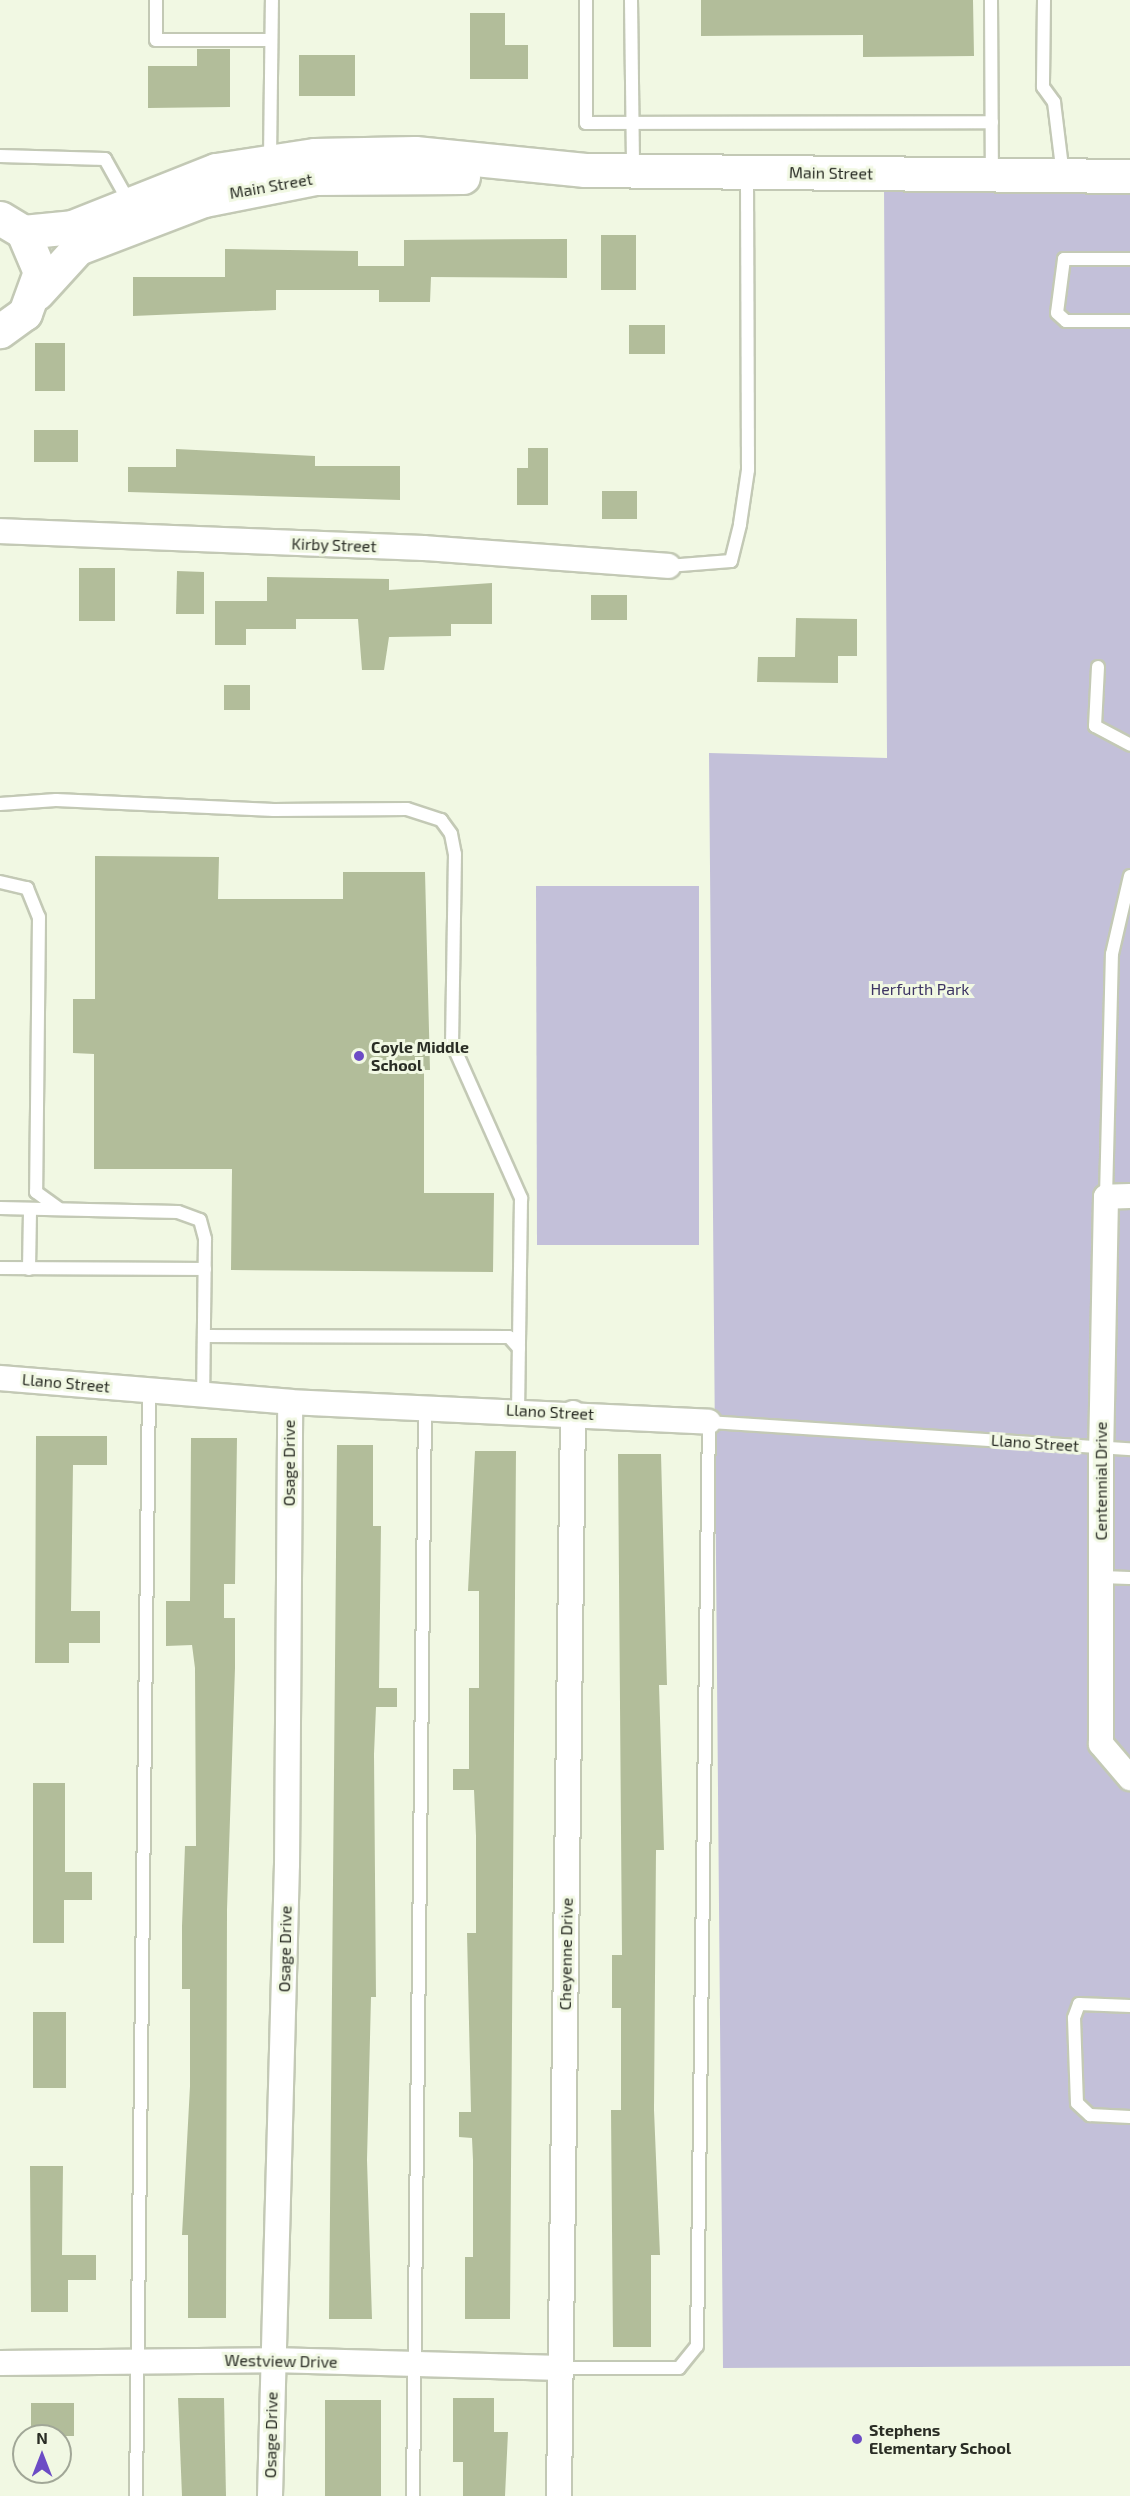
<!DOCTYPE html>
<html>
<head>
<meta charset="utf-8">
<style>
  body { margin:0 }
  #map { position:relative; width:1130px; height:2496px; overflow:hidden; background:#f1f8e3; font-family:"Exo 2",sans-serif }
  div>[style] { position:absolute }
  .green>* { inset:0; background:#c3c0d9 }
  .building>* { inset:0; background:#b2bd9a }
  .roads { filter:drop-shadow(2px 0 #c3c9b5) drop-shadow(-2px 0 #c3c9b5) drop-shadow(0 2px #c3c9b5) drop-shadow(0 -2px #c3c9b5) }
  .lane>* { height:12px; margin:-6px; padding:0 6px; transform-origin:6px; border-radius:6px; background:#fff }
  .street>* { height:24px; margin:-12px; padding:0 12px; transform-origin:12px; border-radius:12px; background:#fff }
  .secondary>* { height:33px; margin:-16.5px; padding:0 16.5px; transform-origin:16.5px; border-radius:16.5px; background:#fff }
  .dots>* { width:16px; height:16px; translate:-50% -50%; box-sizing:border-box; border:3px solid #f1f8e3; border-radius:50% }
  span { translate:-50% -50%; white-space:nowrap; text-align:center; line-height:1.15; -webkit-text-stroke:6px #f1f8e3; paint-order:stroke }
  .street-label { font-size:16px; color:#2a2d25 }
  .park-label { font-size:16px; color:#3d3463 }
  .poi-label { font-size:16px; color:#2a2d25; font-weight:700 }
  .left { translate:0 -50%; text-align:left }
  .north { position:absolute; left:12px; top:2424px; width:60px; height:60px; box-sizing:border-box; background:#f1f8e3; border:2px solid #a1a797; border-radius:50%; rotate:0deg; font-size:16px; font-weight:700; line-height:24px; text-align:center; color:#2a2d25 }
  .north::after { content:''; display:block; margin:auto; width:21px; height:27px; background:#6c4cc5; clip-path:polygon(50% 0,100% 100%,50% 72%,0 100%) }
</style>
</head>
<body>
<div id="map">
  <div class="green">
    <div style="clip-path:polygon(1130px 180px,1130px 2366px,723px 2368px,709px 753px,887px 758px,884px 185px)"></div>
    <div style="clip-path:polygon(536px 886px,699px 886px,699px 1245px,537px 1245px)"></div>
  </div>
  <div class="building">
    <div style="clip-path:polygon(701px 0,973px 0,974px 56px,863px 57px,863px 35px,701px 36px)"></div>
    <div style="clip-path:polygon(470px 13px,505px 13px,505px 45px,528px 45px,528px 79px,470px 79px)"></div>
    <div style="clip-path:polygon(197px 49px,230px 49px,230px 107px,148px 108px,148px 66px,197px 66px)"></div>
    <div style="clip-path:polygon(299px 55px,355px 55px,355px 96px,299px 96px)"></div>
    <div style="clip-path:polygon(601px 235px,636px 235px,636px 290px,601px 290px)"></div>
    <div style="clip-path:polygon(567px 239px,567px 278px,431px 277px,430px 302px,379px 302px,379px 290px,276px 290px,276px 310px,133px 316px,133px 277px,225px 277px,225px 249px,358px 251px,358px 266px,404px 266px,404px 240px)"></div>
    <div style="clip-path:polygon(629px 325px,665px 325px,665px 354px,629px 354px)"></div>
    <div style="clip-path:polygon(35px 343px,65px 343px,65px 391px,35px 391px)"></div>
    <div style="clip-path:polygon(34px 430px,78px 430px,78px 462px,34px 462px)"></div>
    <div style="clip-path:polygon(528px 448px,548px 448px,548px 505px,517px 505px,517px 468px,528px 468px)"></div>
    <div style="clip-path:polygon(176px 449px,315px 456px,315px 466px,400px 466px,400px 500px,128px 492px,128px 467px,176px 467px)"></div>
    <div style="clip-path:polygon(602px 491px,637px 491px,637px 519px,602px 519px)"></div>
    <div style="clip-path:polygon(79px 568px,115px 568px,115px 621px,79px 621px)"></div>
    <div style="clip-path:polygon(177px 571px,204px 572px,204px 614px,176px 614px)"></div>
    <div style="clip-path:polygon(267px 577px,389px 579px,389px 590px,492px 583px,492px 624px,451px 624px,451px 636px,389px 637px,384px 670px,362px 670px,358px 619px,296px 619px,296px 629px,246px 629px,246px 645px,215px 645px,215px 601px,267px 601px)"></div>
    <div style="clip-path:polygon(591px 595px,627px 595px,627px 620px,591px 620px)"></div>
    <div style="clip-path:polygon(796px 618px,857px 619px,857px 656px,838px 656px,838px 683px,757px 682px,758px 657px,795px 657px)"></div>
    <div style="clip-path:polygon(224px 685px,250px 685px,250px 710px,224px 710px)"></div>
    <div style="clip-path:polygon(95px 856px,219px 857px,218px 899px,343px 899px,343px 872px,425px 872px,430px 1070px,424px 1070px,424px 1193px,494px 1193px,493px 1272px,231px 1270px,232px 1169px,94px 1169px,94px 1054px,73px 1053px,73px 999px,95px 999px)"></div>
    <div style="clip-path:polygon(36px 1436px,107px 1436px,107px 1465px,73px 1465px,71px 1611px,100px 1611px,100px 1643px,69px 1643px,69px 1663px,35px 1663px)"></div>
    <div style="clip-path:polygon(191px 1438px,237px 1438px,235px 1584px,224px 1584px,224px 1618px,235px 1618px,235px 1668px,227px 1910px,226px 2318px,188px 2318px,188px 2235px,182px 2235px,190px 2086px,190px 1989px,182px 1989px,182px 1926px,185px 1846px,196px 1846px,195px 1668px,192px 1645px,166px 1646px,166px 1601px,190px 1601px)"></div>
    <div style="clip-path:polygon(337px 1445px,373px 1445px,373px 1526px,381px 1526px,379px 1688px,397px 1688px,397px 1707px,376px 1707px,374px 1754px,376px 1997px,371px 1997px,367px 2160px,372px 2319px,329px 2319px)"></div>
    <div style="clip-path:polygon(475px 1451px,516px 1451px,510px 2319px,465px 2319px,465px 2257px,473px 2257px,473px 2160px,472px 2138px,459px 2137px,459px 2112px,471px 2112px,467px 1933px,476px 1933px,476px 1836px,474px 1790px,453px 1790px,453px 1769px,469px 1769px,469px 1688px,479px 1688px,479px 1591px,468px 1591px)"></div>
    <div style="clip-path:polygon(618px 1454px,661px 1454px,667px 1685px,659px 1685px,664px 1850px,656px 1850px,654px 2110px,660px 2255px,651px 2255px,651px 2347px,613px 2347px,611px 2110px,621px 2110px,621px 2008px,612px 2008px,612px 1955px,622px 1955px)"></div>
    <div style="clip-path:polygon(33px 1783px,65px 1783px,65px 1872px,92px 1872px,92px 1900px,64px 1900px,64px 1943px,33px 1943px)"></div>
    <div style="clip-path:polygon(33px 2012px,66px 2012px,66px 2088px,33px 2088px)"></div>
    <div style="clip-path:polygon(30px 2166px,63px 2166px,62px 2255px,96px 2255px,96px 2280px,68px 2280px,68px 2312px,31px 2312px)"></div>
    <div style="clip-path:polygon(178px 2398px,224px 2398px,226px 2496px,182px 2496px)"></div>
    <div style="clip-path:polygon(453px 2398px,494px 2398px,494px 2432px,508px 2432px,505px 2496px,463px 2496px,463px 2462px,453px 2462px)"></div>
    <div style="clip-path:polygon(325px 2400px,381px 2400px,381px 2496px,325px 2496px)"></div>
    <div style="clip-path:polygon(31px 2403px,74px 2403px,74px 2436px,31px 2436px)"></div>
  </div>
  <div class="roads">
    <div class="lane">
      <div style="left:156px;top:0;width:40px;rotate:90deg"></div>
      <div style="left:156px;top:40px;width:115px"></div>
      <div style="left:586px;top:0;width:123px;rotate:90deg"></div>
      <div style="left:586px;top:123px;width:406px;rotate:-0.1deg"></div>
      <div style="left:631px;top:0;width:169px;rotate:89.3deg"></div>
      <div style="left:991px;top:0;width:173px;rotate:89.7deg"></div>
      <div style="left:1044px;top:0;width:87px;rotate:90.7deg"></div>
      <div style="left:1043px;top:87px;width:19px;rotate:54deg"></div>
      <div style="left:1054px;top:102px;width:74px;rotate:83deg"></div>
      <div style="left:0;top:156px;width:105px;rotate:1.6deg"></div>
      <div style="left:105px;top:159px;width:49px;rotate:60.8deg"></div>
      <div style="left:270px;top:159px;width:159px;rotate:-89.3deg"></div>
      <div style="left:1130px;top:259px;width:66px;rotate:180deg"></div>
      <div style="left:1064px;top:259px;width:54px;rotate:97.4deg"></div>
      <div style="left:1057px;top:313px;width:12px;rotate:42deg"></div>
      <div style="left:1066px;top:321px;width:64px"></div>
      <div style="left:668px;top:566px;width:63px;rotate:-4.5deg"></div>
      <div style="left:731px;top:561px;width:38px;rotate:-76deg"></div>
      <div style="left:740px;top:524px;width:55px;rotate:-81.6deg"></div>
      <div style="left:748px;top:470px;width:296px;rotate:-90.2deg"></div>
      <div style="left:1098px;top:667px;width:59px;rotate:92.9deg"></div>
      <div style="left:1095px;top:726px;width:40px;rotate:28deg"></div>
      <div style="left:0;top:804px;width:56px;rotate:-4.1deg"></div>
      <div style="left:56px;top:800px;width:218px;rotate:2.6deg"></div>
      <div style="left:274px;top:810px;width:133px;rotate:-0.4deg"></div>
      <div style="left:407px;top:809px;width:36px;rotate:18deg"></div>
      <div style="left:441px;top:820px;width:17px;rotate:54deg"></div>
      <div style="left:451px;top:834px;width:20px;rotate:79deg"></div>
      <div style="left:455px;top:854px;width:189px;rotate:90.9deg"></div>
      <div style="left:452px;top:1043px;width:170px;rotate:66deg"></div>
      <div style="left:521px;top:1198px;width:213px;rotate:90.8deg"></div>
      <div style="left:0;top:882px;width:28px;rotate:13deg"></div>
      <div style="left:27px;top:888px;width:31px;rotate:68deg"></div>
      <div style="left:39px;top:917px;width:275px;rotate:90.6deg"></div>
      <div style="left:36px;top:1192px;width:27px;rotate:36deg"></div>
      <div style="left:1106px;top:1197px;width:243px;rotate:-88.6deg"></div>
      <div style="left:1112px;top:954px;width:80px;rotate:-77deg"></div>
      <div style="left:0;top:1208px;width:178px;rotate:1.3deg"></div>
      <div style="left:178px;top:1212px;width:23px;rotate:20deg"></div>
      <div style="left:200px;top:1220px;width:20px;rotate:75deg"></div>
      <div style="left:205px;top:1239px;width:158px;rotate:90.7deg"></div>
      <div style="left:0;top:1268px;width:205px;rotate:0.3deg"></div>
      <div style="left:29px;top:1269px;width:60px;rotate:-89deg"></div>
      <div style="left:204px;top:1336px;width:305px;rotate:0.2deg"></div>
      <div style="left:509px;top:1337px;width:15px;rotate:48deg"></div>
      <div style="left:1101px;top:1577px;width:29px;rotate:2deg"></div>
      <div style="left:1130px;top:2006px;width:51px;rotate:-177.8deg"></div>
      <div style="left:1079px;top:2004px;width:15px;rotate:110deg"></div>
      <div style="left:1074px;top:2018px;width:85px;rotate:88deg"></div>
      <div style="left:1077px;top:2103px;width:18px;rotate:43deg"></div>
      <div style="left:1090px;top:2115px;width:40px;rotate:2.9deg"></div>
      <div style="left:562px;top:2368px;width:117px"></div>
      <div style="left:679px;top:2368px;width:28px;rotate:-51deg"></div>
      <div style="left:697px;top:2346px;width:924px;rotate:-89.26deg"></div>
      <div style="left:709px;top:1422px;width:422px;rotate:3.7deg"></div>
      <div style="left:136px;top:2496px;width:1105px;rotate:-89.33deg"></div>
      <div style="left:413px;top:2496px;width:1089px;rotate:-89.37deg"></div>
    </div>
    <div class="street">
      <div style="left:0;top:531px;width:424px;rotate:2.3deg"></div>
      <div style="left:424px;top:548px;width:245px;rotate:4.2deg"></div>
      <div style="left:1130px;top:1196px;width:24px;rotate:178deg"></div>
      <div style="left:1106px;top:1197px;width:250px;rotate:91.1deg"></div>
      <div style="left:1101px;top:1447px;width:297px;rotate:90deg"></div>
      <div style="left:1101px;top:1744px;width:45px;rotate:49.5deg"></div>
      <div style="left:0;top:1378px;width:291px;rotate:4.7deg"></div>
      <div style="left:290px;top:1402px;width:419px;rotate:2.7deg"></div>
      <div style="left:0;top:2363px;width:272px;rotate:-0.6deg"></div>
      <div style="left:272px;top:2360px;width:290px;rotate:1.6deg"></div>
      <div style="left:270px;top:2496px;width:631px;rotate:-88.46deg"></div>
      <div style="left:287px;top:1865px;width:463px;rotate:-89.6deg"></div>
      <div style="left:559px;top:2496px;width:1083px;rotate:-89.26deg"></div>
    </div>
    <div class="secondary">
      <div style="left:0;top:218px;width:27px;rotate:31deg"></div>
      <div style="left:23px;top:232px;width:43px;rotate:67deg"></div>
      <div style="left:40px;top:272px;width:44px;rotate:110.1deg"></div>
      <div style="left:25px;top:313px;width:31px;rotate:144deg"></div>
      <div style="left:23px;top:232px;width:49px;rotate:-5.8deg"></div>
      <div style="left:72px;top:227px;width:155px;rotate:-21.6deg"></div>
      <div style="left:216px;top:170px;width:99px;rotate:-8.7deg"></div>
      <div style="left:314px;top:155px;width:101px;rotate:-1.1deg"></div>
      <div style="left:415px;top:153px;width:171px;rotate:5.7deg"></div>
      <div style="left:585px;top:170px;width:545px;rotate:0.63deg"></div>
      <div style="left:37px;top:293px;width:61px;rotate:-47.7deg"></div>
      <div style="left:78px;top:248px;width:135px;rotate:-20.9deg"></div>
      <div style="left:204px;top:200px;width:113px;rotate:-11.2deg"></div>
      <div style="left:315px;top:178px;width:148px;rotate:-0.4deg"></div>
    </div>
  </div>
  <div class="dots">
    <div style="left:359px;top:1056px;background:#6c4cc5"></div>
    <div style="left:857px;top:2439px;background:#6c4cc5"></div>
  </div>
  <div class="street-label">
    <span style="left:831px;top:173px;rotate:1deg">Main Street</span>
    <span style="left:271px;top:186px;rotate:-10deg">Main Street</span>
    <span style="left:334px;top:545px;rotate:2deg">Kirby Street</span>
    <span style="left:66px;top:1383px;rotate:5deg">Llano Street</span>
    <span style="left:550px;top:1412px;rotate:3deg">Llano Street</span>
    <span style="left:1035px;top:1443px;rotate:4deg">Llano Street</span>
    <span style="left:289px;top:1463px;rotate:-90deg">Osage Drive</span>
    <span style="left:1101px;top:1481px;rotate:-90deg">Centennial Drive</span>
    <span style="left:285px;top:1949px;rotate:-89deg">Osage Drive</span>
    <span style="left:566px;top:1954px;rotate:-89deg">Cheyenne Drive</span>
    <span style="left:281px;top:2361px;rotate:1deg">Westview Drive</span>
    <span style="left:271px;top:2435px;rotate:-89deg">Osage Drive</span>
  </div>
  <div class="park-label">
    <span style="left:920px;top:989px">Herfurth Park</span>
  </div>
  <div class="poi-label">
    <span class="left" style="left:371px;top:1056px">Coyle Middle<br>School</span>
    <span class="left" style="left:869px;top:2439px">Stephens<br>Elementary School</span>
  </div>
  <div class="north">N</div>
</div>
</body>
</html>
